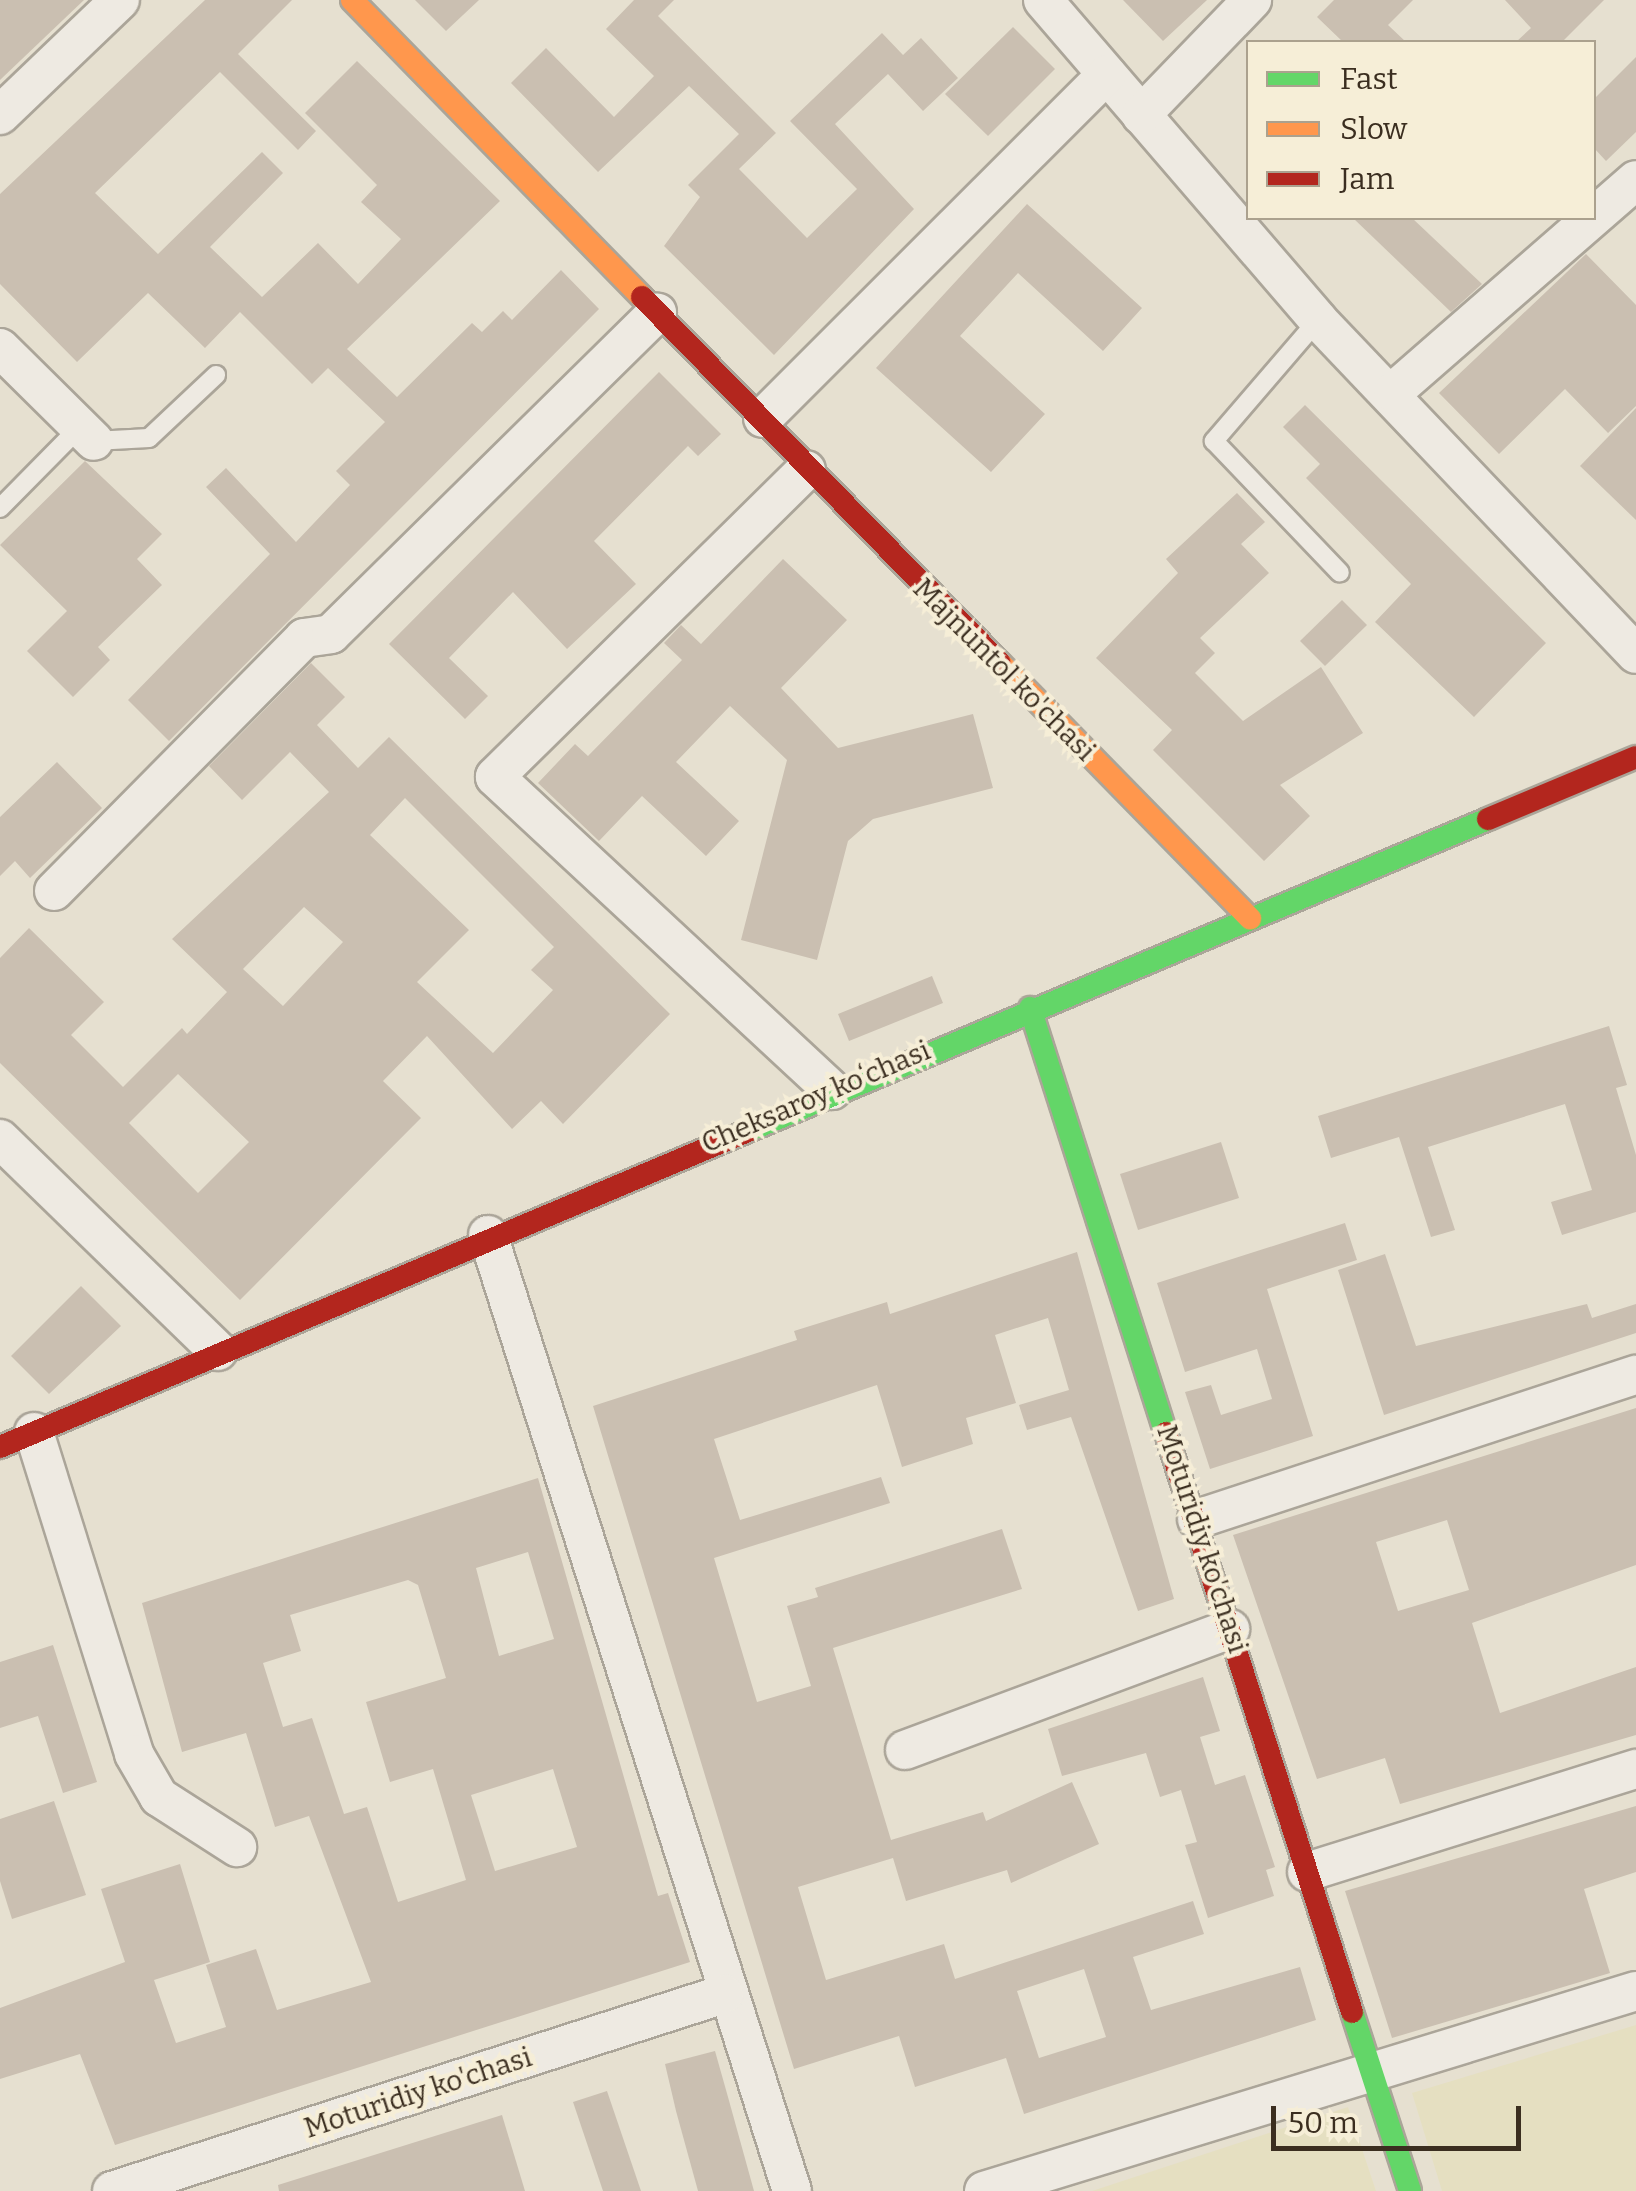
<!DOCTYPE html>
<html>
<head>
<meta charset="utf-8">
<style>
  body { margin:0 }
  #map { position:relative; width:1636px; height:2191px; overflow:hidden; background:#e6e0d0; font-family:Bitter,serif }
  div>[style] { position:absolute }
  .farmland>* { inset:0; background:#e5dfc1 }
  .building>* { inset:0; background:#cabfb1 }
  .roads { filter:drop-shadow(2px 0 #aba599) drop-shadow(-2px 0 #aba599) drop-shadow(0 2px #aba599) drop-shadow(0 -2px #aba599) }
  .lane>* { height:18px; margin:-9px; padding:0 9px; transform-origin:9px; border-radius:9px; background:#eeeae2 }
  .street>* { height:38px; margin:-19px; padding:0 19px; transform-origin:19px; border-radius:19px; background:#eeeae2 }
  .fast>* { height:22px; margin:-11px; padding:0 11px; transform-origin:11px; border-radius:11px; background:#63d668 }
  .slow>* { height:22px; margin:-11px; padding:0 11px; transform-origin:11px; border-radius:11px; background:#ff974d }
  .jam>* { height:22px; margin:-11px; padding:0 11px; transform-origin:11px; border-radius:11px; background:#b3261e }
  span { translate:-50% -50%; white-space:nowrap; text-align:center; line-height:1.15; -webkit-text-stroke:8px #f6eed7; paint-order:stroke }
  .street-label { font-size:28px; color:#3b2e20 }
  .legend { position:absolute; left:1246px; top:40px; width:350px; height:180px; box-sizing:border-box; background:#f6eed7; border:2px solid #aba18e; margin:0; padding:12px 18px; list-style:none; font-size:30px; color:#3b2e20 }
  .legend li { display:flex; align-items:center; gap:20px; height:50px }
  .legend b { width:50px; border:2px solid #aba18e }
  .scale { position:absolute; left:1271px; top:2106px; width:250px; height:45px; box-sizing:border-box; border:5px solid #3b2e20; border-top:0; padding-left:12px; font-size:30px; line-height:35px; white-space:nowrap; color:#3b2e20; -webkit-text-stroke:8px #f6eed7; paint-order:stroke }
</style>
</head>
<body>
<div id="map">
  <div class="farmland">
    <div style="clip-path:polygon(1636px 2025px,1636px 2191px,1442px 2191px,1412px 2093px)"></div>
    <div style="clip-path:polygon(1348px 2107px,1376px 2191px,1092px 2191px)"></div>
  </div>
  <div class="building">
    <div style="clip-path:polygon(0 0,84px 0,0 80px)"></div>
    <div style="clip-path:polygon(205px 0,292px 0,238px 54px,316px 131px,298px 150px,220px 72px,95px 193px,158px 254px,262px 152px,283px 173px,210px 247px,262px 297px,318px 243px,358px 284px,401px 239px,361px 202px,377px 185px,305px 113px,357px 61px,500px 201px,347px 349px,397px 397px,472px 323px,482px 332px,503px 311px,512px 320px,561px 270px,599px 309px,169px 741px,128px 700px,270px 554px,206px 487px,226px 468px,296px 542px,350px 485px,336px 471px,385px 422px,328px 368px,312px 384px,240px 312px,205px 348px,148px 293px,77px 362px,0 284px,0 194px)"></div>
    <div style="clip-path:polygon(415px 0,479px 0,446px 31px)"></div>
    <div style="clip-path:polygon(634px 0,674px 0,658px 16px,776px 133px,739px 169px,807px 238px,857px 189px,790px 121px,882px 33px,903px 55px,921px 38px,958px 78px,923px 111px,888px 74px,835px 124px,914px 209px,774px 355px,664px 246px,700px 197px,688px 185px,739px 134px,689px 86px,598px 172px,511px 83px,546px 48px,614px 117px,654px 76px,606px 29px)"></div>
    <div style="clip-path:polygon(1123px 0,1207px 0,1163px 41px)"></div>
    <div style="clip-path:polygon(1334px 0,1413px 0,1388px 25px,1406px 42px,1343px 42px,1317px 17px)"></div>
    <div style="clip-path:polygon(1505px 0,1604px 0,1562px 42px,1516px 42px,1531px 28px)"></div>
    <div style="clip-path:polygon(1013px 27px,1055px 69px,988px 136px,945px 94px)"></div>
    <div style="clip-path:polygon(1636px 57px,1636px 132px,1606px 161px,1594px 148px,1594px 99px)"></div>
    <div style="clip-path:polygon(1027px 204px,1142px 308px,1103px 351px,1018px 273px,960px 336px,1045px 414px,991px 472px,876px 368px)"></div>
    <div style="clip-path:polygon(1353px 218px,1412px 218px,1482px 284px,1451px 312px)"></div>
    <div style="clip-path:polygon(1586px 254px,1636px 305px,1636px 406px,1608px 433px,1565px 389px,1499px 454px,1439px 393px)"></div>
    <div style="clip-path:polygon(659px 372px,721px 434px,698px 456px,688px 446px,594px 541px,636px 584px,567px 649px,513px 592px,449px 658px,488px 696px,465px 719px,389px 644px)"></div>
    <div style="clip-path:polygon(1305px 405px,1546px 643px,1474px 717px,1375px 622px,1411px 584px,1306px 478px,1320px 464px,1283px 427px)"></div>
    <div style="clip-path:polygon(1636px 408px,1636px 520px,1580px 466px)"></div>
    <div style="clip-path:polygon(85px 461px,162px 534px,137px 559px,162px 585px,98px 647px,110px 660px,73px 697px,27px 651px,67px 611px,0 545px)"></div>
    <div style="clip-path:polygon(1237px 493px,1265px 522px,1241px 544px,1269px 573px,1200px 638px,1215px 653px,1195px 673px,1243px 721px,1321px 667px,1363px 733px,1280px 785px,1310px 816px,1264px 861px,1153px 750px,1172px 730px,1096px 658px,1178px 573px,1166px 559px)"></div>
    <div style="clip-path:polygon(783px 559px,847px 620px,781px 688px,838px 748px,973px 714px,993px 788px,873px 819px,848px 841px,817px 960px,741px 940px,787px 760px,730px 706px,676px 762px,739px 821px,706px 856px,642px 796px,599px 841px,538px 783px,575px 744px,588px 756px,682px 660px,664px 643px,681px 625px,701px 644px)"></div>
    <div style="clip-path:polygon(1342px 600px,1367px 625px,1325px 666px,1300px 641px)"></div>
    <div style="clip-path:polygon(evenodd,311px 663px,345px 697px,317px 725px,358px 768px,389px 737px,670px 1014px,563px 1124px,541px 1101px,512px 1129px,427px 1036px,383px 1081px,421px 1118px,240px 1300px,0 1063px,0 958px,29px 928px,104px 1002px,71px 1035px,123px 1087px,182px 1028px,187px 1034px,227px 992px,172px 939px,329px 792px,290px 752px,242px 800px,209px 766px,311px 663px,405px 798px,554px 947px,531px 970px,553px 990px,493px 1053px,417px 982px,469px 930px,370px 835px,405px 798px,311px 663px,304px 907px,343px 942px,283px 1006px,243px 969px,304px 907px,311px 663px,178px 1074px,249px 1142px,198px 1193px,129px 1123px,178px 1074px)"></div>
    <div style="clip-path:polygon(57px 762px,102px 808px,30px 878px,15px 861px,0 876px,0 817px)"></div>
    <div style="clip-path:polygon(932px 976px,943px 1003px,849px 1041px,838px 1014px)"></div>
    <div style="clip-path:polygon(1609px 1026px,1627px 1085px,1616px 1088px,1636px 1155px,1636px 1212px,1562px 1235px,1551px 1202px,1592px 1190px,1565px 1104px,1428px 1147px,1455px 1230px,1431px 1237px,1399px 1137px,1331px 1158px,1318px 1116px)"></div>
    <div style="clip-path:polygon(1221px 1142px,1239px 1198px,1138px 1230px,1120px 1174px)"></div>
    <div style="clip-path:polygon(1345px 1223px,1357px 1260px,1267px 1289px,1313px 1436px,1210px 1469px,1185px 1392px,1211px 1385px,1221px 1415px,1272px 1399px,1257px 1349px,1185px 1372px,1157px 1283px)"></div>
    <div style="clip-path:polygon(evenodd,1077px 1252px,1174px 1599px,1138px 1611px,1071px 1417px,1027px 1430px,1019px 1405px,1069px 1390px,1048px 1318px,995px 1335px,1016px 1403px,966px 1418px,973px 1444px,902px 1467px,877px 1385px,714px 1439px,740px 1520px,881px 1477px,890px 1503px,714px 1558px,757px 1702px,811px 1686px,787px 1606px,818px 1597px,815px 1588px,1002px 1529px,1022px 1589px,833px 1648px,891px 1840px,983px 1812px,986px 1821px,1072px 1782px,1099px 1844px,1011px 1883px,1007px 1870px,906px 1901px,893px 1858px,798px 1887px,826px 1980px,944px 1944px,955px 1979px,1193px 1901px,1204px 1934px,1133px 1957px,1151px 2010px,1300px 1967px,1316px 2020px,1024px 2114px,1006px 2058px,915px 2087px,899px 2036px,794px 2069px,593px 1406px,797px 1340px,794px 1331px,887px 1302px,890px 1314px,1077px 1252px,1084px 1969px,1106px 2037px,1039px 2058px,1017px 1991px,1084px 1969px)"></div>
    <div style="clip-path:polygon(1385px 1254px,1416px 1346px,1587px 1304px,1592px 1318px,1636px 1304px,1636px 1333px,1384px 1415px,1338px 1270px)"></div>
    <div style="clip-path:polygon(81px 1286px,121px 1326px,49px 1394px,11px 1356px)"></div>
    <div style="clip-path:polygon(evenodd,1636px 1408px,1636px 1565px,1472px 1623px,1500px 1713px,1636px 1667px,1636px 1735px,1400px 1804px,1385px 1758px,1317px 1779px,1233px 1535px,1636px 1408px,1447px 1520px,1469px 1590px,1398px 1611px,1376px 1542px,1447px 1520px)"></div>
    <div style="clip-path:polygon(evenodd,538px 1478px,658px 1896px,668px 1893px,690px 1962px,115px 2145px,80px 2054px,0 2079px,0 2008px,125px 1962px,101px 1889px,180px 1864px,210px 1962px,154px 1980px,176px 2043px,226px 2027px,206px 1965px,256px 1949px,277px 2010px,371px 1982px,309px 1816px,275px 1827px,246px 1733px,182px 1752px,142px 1603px,538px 1478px,528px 1552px,554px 1639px,499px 1656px,476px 1568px,528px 1552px,538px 1478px,408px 1580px,418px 1585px,446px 1678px,366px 1702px,390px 1782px,433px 1769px,466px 1880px,398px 1902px,367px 1807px,344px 1814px,312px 1718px,283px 1727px,263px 1663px,301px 1651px,290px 1615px,408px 1580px,538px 1478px,553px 1769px,577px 1847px,495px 1871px,471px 1795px,553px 1769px)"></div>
    <div style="clip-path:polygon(53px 1645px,97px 1782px,63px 1793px,38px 1716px,0 1728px,0 1662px)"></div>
    <div style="clip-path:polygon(1203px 1677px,1220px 1731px,1200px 1737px,1215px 1785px,1245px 1775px,1275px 1867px,1266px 1870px,1274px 1896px,1208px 1918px,1185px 1845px,1197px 1842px,1181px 1790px,1160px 1797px,1146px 1753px,1062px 1776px,1048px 1729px)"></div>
    <div style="clip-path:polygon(54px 1801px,86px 1895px,12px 1919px,0 1881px,0 1819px)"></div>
    <div style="clip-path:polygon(1636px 1806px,1636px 1872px,1584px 1889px,1610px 1973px,1392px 2038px,1345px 1891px)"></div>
    <div style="clip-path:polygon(715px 2051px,728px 2097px,754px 2191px,698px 2191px,676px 2111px,665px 2064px)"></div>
    <div style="clip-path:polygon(607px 2091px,641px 2191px,603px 2191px,573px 2102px)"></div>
    <div style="clip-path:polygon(502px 2115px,525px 2191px,279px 2191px,278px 2185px)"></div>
  </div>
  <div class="roads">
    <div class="lane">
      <div style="left:1318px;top:320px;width:160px;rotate:130.7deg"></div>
      <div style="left:1214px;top:441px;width:182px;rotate:46.3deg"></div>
      <div style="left:94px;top:441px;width:55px;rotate:-3.1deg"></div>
      <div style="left:149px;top:438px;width:92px;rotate:-43.2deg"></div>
      <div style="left:0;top:508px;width:114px;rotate:-45.4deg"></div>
    </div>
    <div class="street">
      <div style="left:1043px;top:0;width:422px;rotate:49.3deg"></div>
      <div style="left:1318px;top:320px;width:461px;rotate:46.4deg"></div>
      <div style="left:0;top:115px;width:166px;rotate:-43.8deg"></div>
      <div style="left:1141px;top:115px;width:160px;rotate:-46deg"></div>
      <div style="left:0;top:348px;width:132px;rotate:44.7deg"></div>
      <div style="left:1393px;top:392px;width:322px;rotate:-41.1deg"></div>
      <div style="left:763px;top:418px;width:486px;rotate:-45deg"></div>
      <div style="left:806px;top:470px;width:437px;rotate:135.4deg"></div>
      <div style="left:495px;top:777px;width:460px;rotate:42.9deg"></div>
      <div style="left:54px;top:891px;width:356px;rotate:-45.3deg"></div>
      <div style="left:304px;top:638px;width:27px;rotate:-8deg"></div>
      <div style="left:331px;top:634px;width:458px;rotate:-44.6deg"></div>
      <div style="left:0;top:1139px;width:304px;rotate:44.2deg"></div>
      <div style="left:488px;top:1235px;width:1003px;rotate:72.36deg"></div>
      <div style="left:34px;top:1432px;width:337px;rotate:72.7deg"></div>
      <div style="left:134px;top:1754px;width:50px;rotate:59.8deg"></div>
      <div style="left:159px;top:1797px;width:93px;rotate:32.7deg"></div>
      <div style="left:1197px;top:1519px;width:462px;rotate:-18.2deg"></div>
      <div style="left:905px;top:1750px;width:347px;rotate:-20.4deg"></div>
      <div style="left:1307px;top:1872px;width:345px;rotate:-17.4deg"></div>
      <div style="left:112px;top:2191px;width:643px;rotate:-17.84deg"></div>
      <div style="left:984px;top:2191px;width:682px;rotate:-17.05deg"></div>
    </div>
    <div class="fast">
      <div style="left:1030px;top:1008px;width:446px;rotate:72.3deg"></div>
      <div style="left:748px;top:1131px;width:803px;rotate:-22.86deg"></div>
      <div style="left:1352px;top:2012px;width:188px;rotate:72deg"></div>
    </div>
    <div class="slow">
      <div style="left:352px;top:0;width:415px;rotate:45.7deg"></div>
      <div style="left:999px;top:662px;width:359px;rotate:45.6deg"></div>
    </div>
    <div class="jam">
      <div style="left:642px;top:297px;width:511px;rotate:45.63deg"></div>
      <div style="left:1488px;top:819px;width:160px;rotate:-22.7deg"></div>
      <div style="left:1166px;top:1433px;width:608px;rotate:72.19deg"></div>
      <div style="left:0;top:1447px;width:812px;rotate:-22.9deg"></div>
    </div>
  </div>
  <div class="street-label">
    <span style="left:1004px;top:670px;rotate:45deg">Majnuntol ko'chasi</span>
    <span style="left:816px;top:1097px;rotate:-23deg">Cheksaroy koʻchasi</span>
    <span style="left:1202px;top:1539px;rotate:72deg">Moturidiy ko'chasi</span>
    <span style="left:418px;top:2093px;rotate:-18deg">Moturidiy ko'chasi</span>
  </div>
  <ul class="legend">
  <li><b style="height:12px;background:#63d668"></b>Fast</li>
  <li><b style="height:12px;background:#ff974d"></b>Slow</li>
  <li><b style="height:12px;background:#b3261e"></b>Jam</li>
  </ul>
  <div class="scale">50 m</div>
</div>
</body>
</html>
